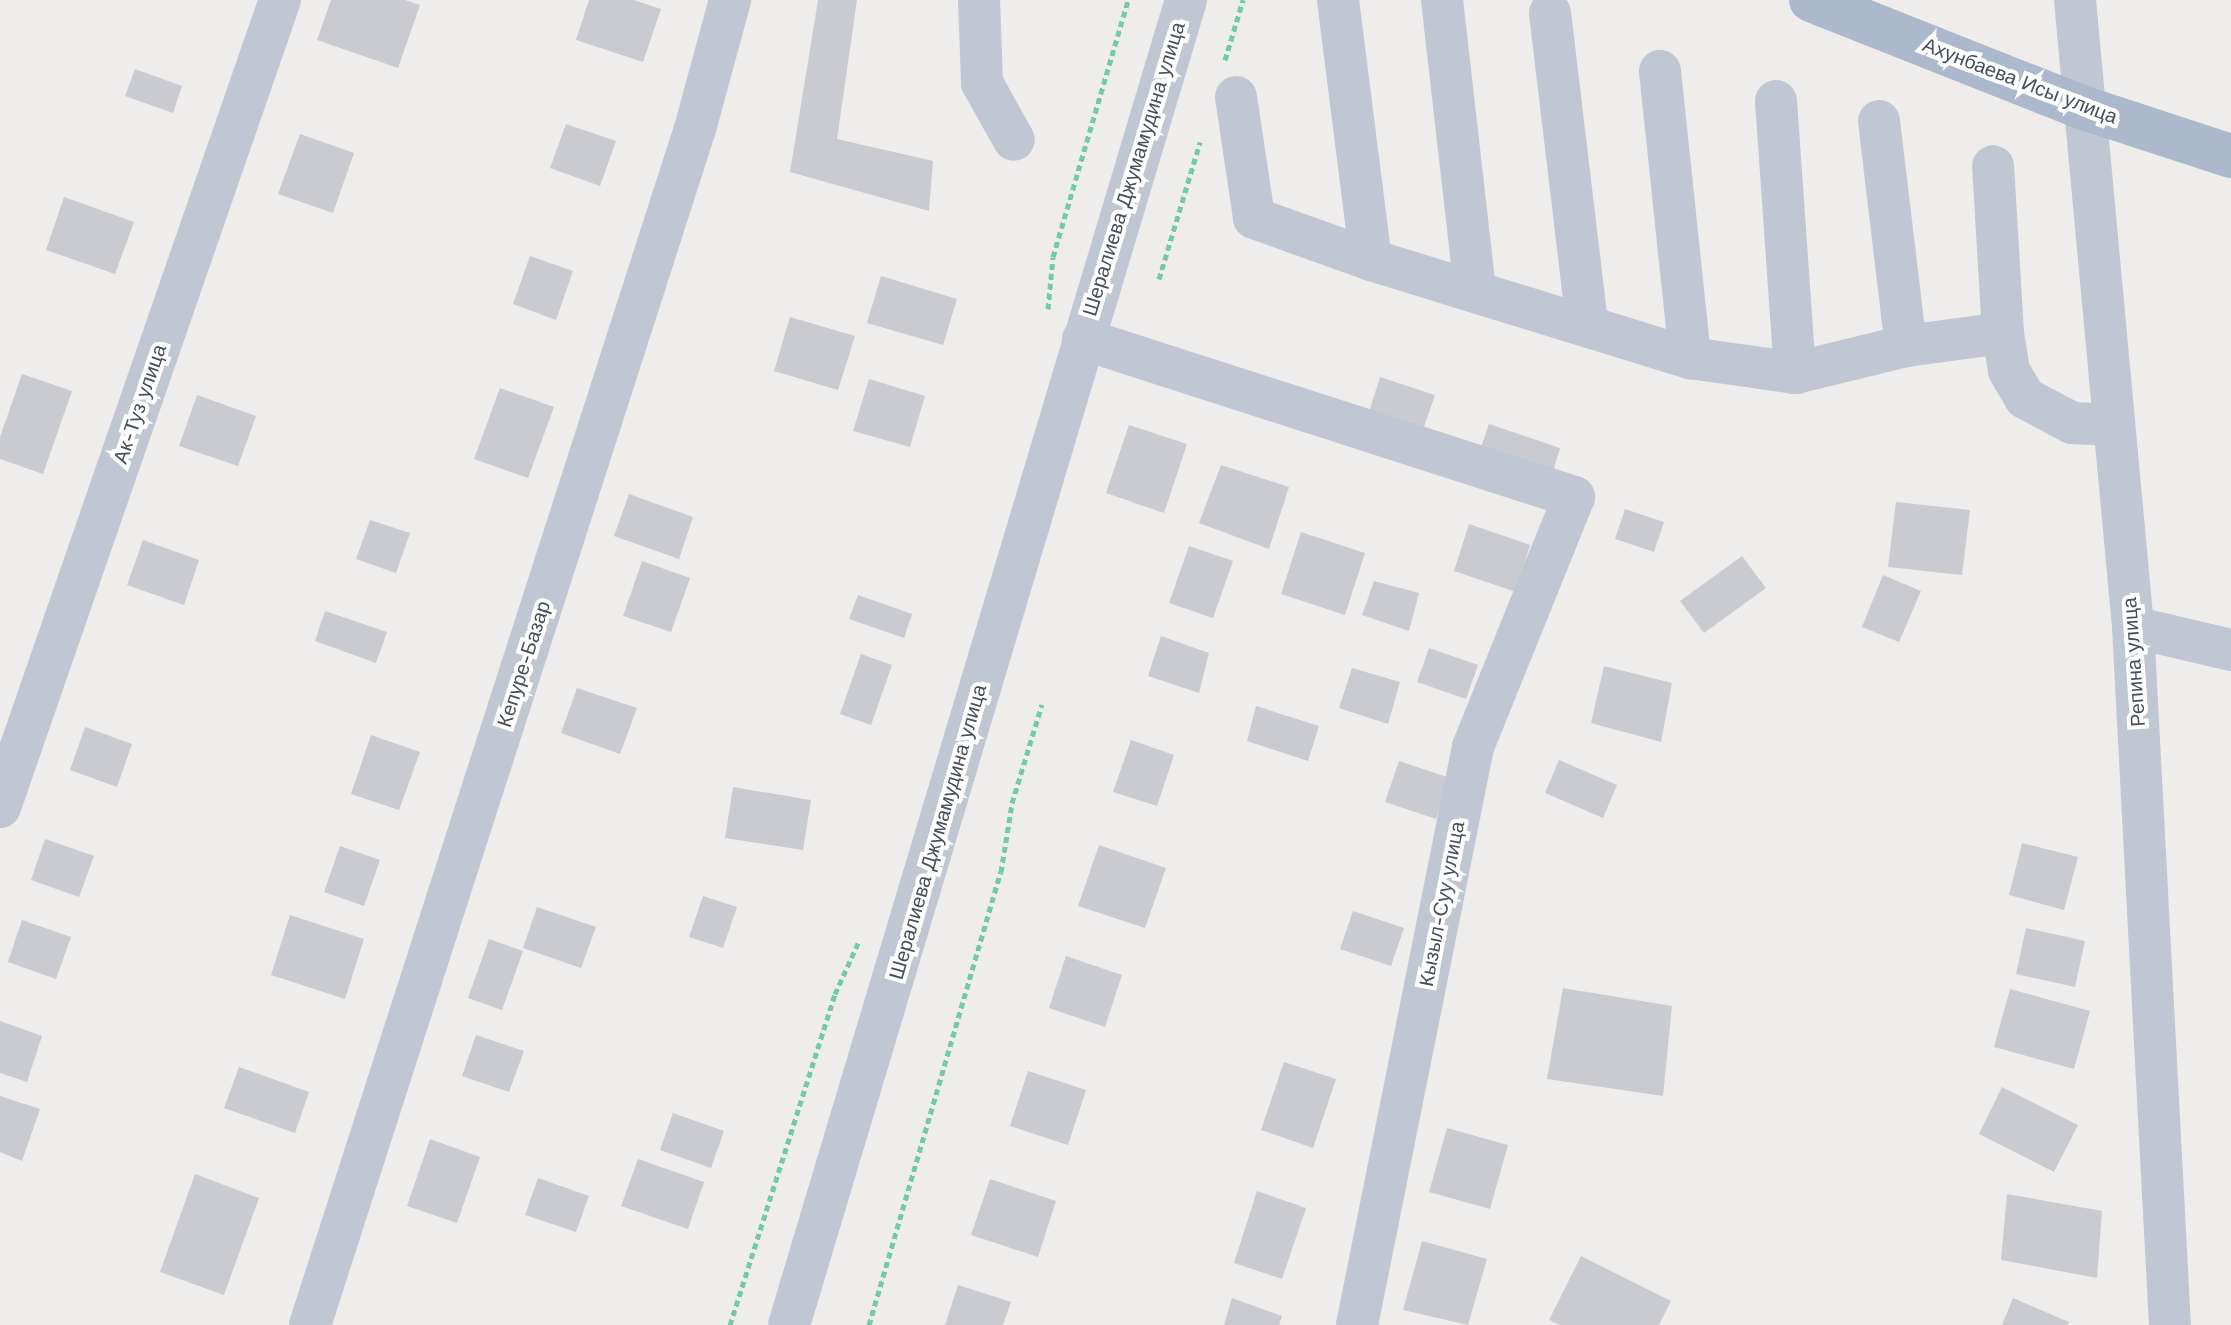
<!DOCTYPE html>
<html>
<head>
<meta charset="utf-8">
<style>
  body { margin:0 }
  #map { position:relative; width:2231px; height:1325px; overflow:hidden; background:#efecec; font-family:"Work Sans",sans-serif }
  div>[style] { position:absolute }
  .building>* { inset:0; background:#c9cbd1 }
  .path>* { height:5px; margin-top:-2.5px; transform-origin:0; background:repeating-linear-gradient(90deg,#73caa9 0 6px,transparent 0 10px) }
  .minor>* { height:42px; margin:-21px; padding:0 21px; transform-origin:21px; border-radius:21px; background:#c0c7d2 }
  .major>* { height:44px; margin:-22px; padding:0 22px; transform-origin:22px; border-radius:22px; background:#acb8cb }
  span { translate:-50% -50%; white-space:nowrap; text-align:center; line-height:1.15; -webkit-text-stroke:8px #fff; paint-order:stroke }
  .street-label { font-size:20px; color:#454e59 }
</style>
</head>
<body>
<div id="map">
  <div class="building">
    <div style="clip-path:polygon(331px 0,405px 0,420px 5px,398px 68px,317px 40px)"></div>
    <div style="clip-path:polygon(589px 0,634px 0,661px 9px,643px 62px,576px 40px)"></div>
    <div style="clip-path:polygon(818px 0,857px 0,837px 139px,933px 161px,929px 211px,790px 172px)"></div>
    <div style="clip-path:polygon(135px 69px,182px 86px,173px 113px,125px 96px)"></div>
    <div style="clip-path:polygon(566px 124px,616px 141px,600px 186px,550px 168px)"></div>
    <div style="clip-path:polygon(300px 134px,354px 153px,333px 213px,278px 194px)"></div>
    <div style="clip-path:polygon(64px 197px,134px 222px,115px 274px,46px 250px)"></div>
    <div style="clip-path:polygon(530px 256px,573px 271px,556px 320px,513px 304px)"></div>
    <div style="clip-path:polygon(881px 276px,957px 299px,943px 345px,867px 323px)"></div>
    <div style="clip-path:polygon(790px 317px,855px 336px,838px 390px,774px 371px)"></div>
    <div style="clip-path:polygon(22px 374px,72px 391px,43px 474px,0 459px,0 437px)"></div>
    <div style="clip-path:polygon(1380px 377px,1435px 395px,1423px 430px,1369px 412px)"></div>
    <div style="clip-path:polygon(869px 379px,925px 396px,910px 447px,853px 431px)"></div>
    <div style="clip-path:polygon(500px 388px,554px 407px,528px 478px,474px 459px)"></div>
    <div style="clip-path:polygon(197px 395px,256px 416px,238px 466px,179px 446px)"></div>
    <div style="clip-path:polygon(1489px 424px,1560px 448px,1553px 471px,1481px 447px)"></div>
    <div style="clip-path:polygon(1129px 425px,1187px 444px,1164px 513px,1106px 493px)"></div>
    <div style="clip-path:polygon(1221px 465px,1289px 487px,1269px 549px,1199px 523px)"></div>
    <div style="clip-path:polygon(629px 494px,693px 517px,679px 559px,614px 536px)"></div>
    <div style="clip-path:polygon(1896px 502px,1970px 510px,1962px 575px,1888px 567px)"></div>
    <div style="clip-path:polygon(1625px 509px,1664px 522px,1654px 552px,1615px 539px)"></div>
    <div style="clip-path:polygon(370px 520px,410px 533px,396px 573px,356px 559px)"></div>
    <div style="clip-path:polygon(1469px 524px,1530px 545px,1516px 592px,1454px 571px)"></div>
    <div style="clip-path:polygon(1301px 532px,1365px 553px,1345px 615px,1281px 594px)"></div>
    <div style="clip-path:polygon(143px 540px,199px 560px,184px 605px,127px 585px)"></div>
    <div style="clip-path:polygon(1189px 546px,1233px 561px,1213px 618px,1169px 603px)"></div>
    <div style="clip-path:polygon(1742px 556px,1766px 588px,1704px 633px,1680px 601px)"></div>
    <div style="clip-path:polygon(642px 561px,690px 578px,671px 632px,623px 616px)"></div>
    <div style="clip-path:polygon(1883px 575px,1921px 591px,1899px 642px,1862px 627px)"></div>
    <div style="clip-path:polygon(1374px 581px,1419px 593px,1409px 631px,1362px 615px)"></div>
    <div style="clip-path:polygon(858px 595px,912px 614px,904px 638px,849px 619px)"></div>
    <div style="clip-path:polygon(325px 611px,387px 632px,376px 663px,315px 641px)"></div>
    <div style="clip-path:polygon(1161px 636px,1209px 653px,1199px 693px,1148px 676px)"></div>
    <div style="clip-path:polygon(1429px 648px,1478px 665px,1466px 699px,1417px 682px)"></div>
    <div style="clip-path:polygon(861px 654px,892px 665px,871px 725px,840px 714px)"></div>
    <div style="clip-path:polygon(1604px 666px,1672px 683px,1661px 742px,1591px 723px)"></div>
    <div style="clip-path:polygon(1352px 668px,1400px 682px,1388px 724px,1339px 708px)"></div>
    <div style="clip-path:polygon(577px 688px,637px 708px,620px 754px,561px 733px)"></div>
    <div style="clip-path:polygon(1256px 706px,1319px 726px,1308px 761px,1247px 741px)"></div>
    <div style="clip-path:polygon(85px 727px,132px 744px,117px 787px,70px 770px)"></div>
    <div style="clip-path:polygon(371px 735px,420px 752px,399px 810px,351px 794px)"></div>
    <div style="clip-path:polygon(1131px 740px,1174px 755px,1157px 806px,1113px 792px)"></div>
    <div style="clip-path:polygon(1559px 760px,1617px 785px,1603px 818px,1545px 793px)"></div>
    <div style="clip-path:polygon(1399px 761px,1450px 778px,1436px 819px,1385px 802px)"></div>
    <div style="clip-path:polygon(733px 787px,811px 800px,803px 850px,725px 838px)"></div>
    <div style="clip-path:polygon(45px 839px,94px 856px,79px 897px,31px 880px)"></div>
    <div style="clip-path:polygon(2022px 843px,2078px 857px,2064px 910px,2009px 895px)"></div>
    <div style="clip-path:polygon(1099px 845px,1166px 868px,1145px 928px,1078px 906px)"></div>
    <div style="clip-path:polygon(340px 846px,380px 860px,364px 906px,324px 892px)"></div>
    <div style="clip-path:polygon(703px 896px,737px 907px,723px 948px,689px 937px)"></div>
    <div style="clip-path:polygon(537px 907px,596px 927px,581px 968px,523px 948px)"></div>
    <div style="clip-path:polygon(1353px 911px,1404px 928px,1391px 966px,1340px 949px)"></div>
    <div style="clip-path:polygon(290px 915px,364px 939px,345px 999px,271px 975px)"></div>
    <div style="clip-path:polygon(22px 920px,71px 937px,56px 979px,8px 962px)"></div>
    <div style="clip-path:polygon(2026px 928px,2085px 941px,2075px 987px,2016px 974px)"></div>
    <div style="clip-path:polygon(489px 939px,523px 951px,502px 1010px,468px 998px)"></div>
    <div style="clip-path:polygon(1066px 956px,1122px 975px,1105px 1027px,1049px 1008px)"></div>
    <div style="clip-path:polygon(1563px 988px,1672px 1006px,1663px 1096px,1547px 1079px)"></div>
    <div style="clip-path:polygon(2010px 989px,2090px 1011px,2074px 1069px,1994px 1047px)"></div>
    <div style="clip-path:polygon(0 1021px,42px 1036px,27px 1082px,0 1073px)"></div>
    <div style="clip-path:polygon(476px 1035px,524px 1051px,509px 1092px,462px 1076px)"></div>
    <div style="clip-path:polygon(1284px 1062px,1336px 1079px,1313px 1148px,1261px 1130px)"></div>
    <div style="clip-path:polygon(239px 1067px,309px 1092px,295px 1133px,224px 1108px)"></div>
    <div style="clip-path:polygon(1028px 1071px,1086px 1090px,1068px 1145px,1010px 1126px)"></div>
    <div style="clip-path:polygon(2002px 1087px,2078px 1125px,2054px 1172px,1979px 1134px)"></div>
    <div style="clip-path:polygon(0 1096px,40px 1109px,22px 1161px,0 1152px)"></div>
    <div style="clip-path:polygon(673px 1113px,724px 1131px,711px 1168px,660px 1150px)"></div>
    <div style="clip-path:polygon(1447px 1128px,1508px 1145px,1490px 1209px,1429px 1192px)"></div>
    <div style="clip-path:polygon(430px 1139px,480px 1157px,457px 1223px,407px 1206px)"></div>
    <div style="clip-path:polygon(638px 1159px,704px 1182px,688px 1229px,621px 1206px)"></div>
    <div style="clip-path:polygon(195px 1174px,259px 1198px,224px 1295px,160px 1272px)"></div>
    <div style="clip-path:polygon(538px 1178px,589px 1196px,576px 1232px,525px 1215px)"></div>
    <div style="clip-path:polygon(990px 1179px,1056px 1201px,1038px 1257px,971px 1235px)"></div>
    <div style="clip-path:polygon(1257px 1191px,1306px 1208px,1282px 1279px,1234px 1263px)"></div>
    <div style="clip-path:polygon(2007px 1194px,2102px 1211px,2097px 1278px,2001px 1260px)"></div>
    <div style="clip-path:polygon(1422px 1241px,1487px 1259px,1468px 1325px,1403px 1310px)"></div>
    <div style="clip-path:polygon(1581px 1256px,1671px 1301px,1659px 1325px,1560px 1325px,1549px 1320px)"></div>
    <div style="clip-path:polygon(958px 1285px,1011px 1302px,1003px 1325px,945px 1325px)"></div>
    <div style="clip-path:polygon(1232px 1298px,1282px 1316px,1279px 1325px,1224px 1325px)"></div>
    <div style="clip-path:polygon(2013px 1298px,2069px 1322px,2067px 1325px,2002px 1325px)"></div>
  </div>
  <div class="path">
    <div style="left:1225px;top:60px;width:63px;rotate:-73.3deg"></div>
    <div style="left:1159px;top:279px;width:143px;rotate:-73.3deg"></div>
    <div style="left:1048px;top:309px;width:52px;rotate:-84.5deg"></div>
    <div style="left:1053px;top:257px;width:268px;rotate:-73.7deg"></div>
    <div style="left:730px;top:1325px;width:347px;rotate:-72.4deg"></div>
    <div style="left:835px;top:994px;width:56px;rotate:-65.7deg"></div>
    <div style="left:869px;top:1325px;width:472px;rotate:-73.8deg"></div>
    <div style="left:1001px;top:872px;width:70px;rotate:-80.9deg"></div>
    <div style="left:1012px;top:803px;width:103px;rotate:-73.1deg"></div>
  </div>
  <div class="minor">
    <div style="left:979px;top:0;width:83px;rotate:87.9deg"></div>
    <div style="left:982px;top:83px;width:65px;rotate:60.7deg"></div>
    <div style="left:1338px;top:0;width:262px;rotate:82.8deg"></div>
    <div style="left:1442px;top:0;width:293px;rotate:83.5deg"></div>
    <div style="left:2075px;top:0;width:630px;rotate:84.71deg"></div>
    <div style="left:2133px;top:627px;width:699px;rotate:86.97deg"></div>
    <div style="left:1550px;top:13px;width:313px;rotate:83.2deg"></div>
    <div style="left:1660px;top:71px;width:289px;rotate:84deg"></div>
    <div style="left:1236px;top:97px;width:122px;rotate:81.5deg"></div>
    <div style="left:1254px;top:218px;width:124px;rotate:19.7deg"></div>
    <div style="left:1371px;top:260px;width:334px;rotate:17.1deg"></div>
    <div style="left:1690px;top:358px;width:106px;rotate:8.1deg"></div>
    <div style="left:1795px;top:373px;width:114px;rotate:-13.7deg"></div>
    <div style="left:1906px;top:346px;width:98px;rotate:-7.6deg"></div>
    <div style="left:2003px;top:333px;width:167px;rotate:-93.4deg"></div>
    <div style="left:1776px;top:101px;width:273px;rotate:86deg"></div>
    <div style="left:1879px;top:121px;width:227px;rotate:83.2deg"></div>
    <div style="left:2003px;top:333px;width:38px;rotate:81deg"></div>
    <div style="left:2009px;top:371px;width:31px;rotate:59deg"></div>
    <div style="left:2025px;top:398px;width:53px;rotate:28deg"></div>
    <div style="left:2072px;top:423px;width:41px;rotate:2.8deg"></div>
    <div style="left:1083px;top:339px;width:516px;rotate:17.84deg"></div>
    <div style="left:1574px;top:497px;width:270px;rotate:112deg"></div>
    <div style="left:1473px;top:747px;width:590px;rotate:101.35deg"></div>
    <div style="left:2133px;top:627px;width:101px;rotate:13.2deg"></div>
    <div style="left:0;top:807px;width:854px;rotate:-70.87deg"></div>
    <div style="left:310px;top:1325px;width:1256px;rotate:-72.16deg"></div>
    <div style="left:695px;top:129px;width:134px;rotate:-74.8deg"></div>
    <div style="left:789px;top:1325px;width:1383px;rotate:-73.32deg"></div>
  </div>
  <div class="major">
    <div style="left:1811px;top:0;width:290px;rotate:21.6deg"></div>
    <div style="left:2081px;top:107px;width:158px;rotate:18.1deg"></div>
  </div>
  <div class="street-label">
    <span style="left:2020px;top:81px;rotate:21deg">Ахунбаева Исы улица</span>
    <span style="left:1134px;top:169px;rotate:-73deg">Шералиева Джумамудина улица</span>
    <span style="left:140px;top:404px;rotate:-71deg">Ак-Туз улица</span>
    <span style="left:2134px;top:662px;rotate:-94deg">Репина улица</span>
    <span style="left:524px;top:664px;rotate:-72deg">Кепуре-Базар</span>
    <span style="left:938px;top:832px;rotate:-74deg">Шералиева Джумамудина улица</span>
    <span style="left:1442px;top:904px;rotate:-79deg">Кызыл-Суу улица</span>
  </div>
</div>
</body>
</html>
